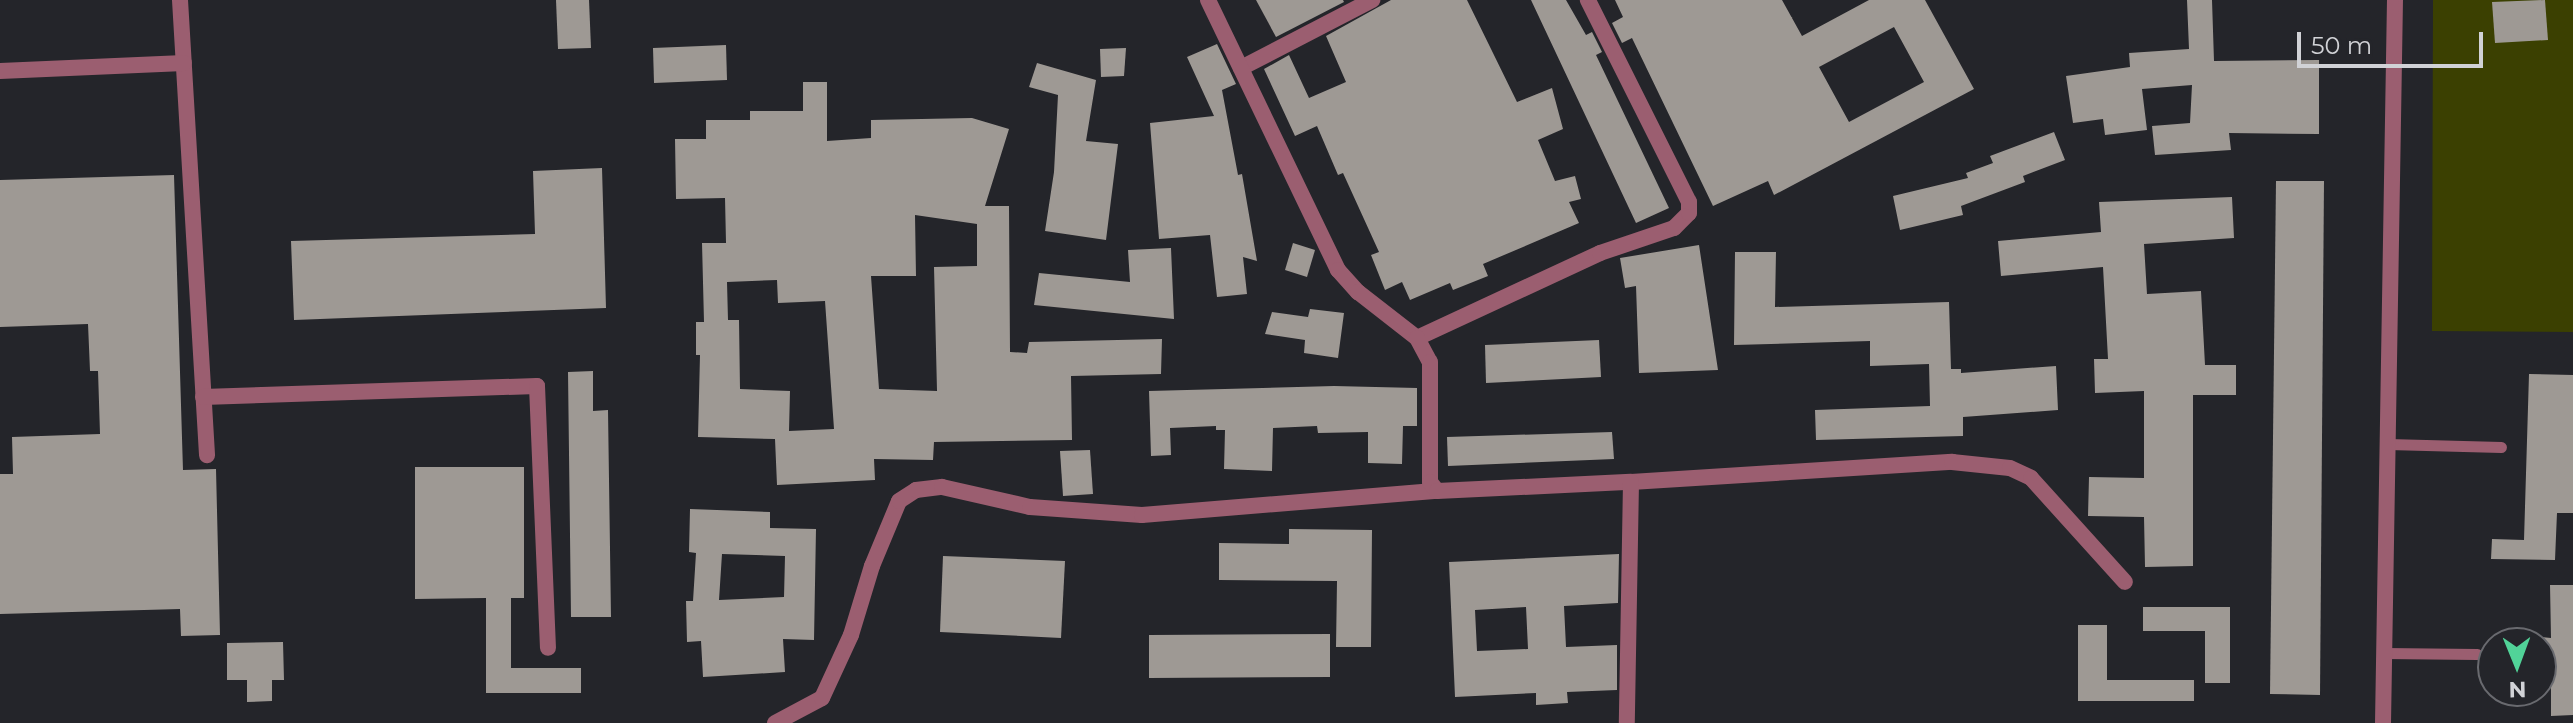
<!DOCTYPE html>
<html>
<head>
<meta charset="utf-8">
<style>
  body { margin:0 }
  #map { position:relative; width:2573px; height:723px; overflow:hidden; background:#24252a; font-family:Montserrat,sans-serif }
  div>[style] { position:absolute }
  .green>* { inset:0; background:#3b4001 }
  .building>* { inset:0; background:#9e9994 }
  .service>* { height:11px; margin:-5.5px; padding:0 5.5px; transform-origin:5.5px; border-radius:5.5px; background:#9b5e70 }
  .minor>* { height:16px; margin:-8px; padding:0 8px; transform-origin:8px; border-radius:8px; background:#9b5e70 }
  .tertiary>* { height:16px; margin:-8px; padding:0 8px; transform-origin:8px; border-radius:8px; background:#9b5e70 }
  span { translate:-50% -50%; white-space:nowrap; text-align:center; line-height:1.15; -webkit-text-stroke:8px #24252a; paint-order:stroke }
  .north { position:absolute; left:2477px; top:627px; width:80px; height:80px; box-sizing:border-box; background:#24252a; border:2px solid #696a6f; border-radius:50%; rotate:179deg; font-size:22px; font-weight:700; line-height:32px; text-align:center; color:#d1d2d6 }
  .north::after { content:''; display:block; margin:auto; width:28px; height:36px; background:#51d398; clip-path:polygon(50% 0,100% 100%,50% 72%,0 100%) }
  .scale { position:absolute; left:2297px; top:32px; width:186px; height:36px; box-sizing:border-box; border:4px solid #d1d2d6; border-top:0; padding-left:10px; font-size:24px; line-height:28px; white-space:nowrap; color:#d1d2d6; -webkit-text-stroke:6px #24252a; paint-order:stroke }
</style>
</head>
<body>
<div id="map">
  <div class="green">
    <div style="clip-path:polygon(2433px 0,2573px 0,2573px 332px,2432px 331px)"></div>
  </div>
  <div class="building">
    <div style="clip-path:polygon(556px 0,589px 0,591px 48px,558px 49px)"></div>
    <div style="clip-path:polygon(1256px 0,1343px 0,1344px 2px,1276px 37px)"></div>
    <div style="clip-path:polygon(1391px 0,1467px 0,1517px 102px,1552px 88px,1563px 129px,1538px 140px,1555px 181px,1575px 176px,1581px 199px,1569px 202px,1579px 223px,1483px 264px,1488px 276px,1453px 290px,1450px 283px,1410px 300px,1402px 282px,1385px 290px,1371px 255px,1379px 252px,1343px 173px,1338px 175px,1317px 126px,1295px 136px,1264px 69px,1289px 55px,1309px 98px,1346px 82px,1326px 36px)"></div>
    <div style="clip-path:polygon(1531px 0,1566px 0,1586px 35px,1592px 32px,1602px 52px,1596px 55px,1669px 208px,1636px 223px)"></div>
    <div style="clip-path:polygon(evenodd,1615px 0,1782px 0,1802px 36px,1869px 0,1925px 0,1974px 89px,1774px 195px,1768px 181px,1713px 206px,1632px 38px,1622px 43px,1612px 23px,1623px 17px,1615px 0,1894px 27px,1924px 82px,1849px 122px,1819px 67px,1894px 27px)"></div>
    <div style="clip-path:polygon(2187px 0,2212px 0,2214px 61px,2319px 60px,2319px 134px,2229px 133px,2231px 150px,2155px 155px,2152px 126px,2190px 123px,2192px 85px,2142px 89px,2147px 130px,2105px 135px,2103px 119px,2073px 123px,2066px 76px,2130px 67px,2129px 53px,2189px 49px)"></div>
    <div style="clip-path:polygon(2545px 0,2548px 40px,2495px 43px,2492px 2px)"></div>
    <div style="clip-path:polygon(1217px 44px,1236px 84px,1222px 90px,1238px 175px,1242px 174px,1257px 261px,1243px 257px,1247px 294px,1217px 297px,1210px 235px,1159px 239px,1150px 123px,1214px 116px,1187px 57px)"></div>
    <div style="clip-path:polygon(726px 45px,727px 80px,654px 83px,653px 48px)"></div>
    <div style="clip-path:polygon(1126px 48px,1124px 76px,1101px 77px,1100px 49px)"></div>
    <div style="clip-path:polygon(1037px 63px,1096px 80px,1086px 141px,1118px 144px,1106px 240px,1045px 231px,1054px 172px,1058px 95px,1029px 87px)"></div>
    <div style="clip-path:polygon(evenodd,803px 82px,827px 82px,827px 141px,871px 138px,871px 120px,972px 118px,1009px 129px,985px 206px,1009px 206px,1010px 352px,1027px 353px,1029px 342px,1162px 339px,1161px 374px,1071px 376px,1072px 440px,934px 442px,933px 460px,874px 459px,875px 480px,777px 485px,775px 439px,698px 437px,700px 355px,696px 355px,696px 322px,704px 322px,702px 243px,726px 243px,725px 198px,676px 199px,675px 139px,706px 139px,706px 120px,750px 120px,750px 111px,803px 111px,803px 82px,915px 215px,977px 224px,977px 266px,934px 267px,937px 391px,879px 389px,871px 276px,916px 276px,915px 215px,803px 82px,777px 280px,778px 303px,825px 301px,834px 429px,789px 431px,790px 391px,740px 389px,739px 320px,728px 320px,727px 282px,777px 280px)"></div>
    <div style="clip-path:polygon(2054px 132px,2065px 160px,2023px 176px,2025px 182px,1961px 206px,1963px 215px,1900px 230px,1893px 196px,1968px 178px,1966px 173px,1993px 163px,1990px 156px)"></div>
    <div style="clip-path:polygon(602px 168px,606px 308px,294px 320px,291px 241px,535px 234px,533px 171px)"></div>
    <div style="clip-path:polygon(174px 175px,183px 470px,216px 469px,220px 635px,181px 636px,180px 609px,0 614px,0 474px,13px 474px,12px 437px,100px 434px,98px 371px,90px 371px,88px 324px,0 327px,0 180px)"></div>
    <div style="clip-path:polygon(2276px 181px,2324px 181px,2320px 695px,2270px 694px)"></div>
    <div style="clip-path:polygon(2232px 197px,2234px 238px,2144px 244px,2147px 294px,2201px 291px,2205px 365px,2236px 365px,2236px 395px,2193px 395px,2193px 566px,2145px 567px,2144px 517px,2088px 516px,2089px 477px,2144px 478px,2144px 391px,2095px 393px,2094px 359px,2108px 359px,2103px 267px,2001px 276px,1998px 241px,2101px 232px,2099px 202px)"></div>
    <div style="clip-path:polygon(1293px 243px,1315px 250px,1307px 277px,1285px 270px)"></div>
    <div style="clip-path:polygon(1699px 245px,1718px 370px,1639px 373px,1636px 286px,1625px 288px,1620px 258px)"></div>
    <div style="clip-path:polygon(1171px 248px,1174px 319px,1034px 305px,1039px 273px,1130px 282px,1128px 250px)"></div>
    <div style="clip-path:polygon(1735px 252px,1776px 252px,1775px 307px,1949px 302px,1951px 369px,1961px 369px,1961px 373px,2056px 366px,2058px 410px,1963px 417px,1963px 436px,1816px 440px,1815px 410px,1930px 406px,1929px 364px,1870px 366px,1870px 341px,1734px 345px)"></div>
    <div style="clip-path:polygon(1310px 309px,1344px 313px,1338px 358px,1304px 353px,1305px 340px,1265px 334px,1272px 312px,1308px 317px)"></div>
    <div style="clip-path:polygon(1599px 340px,1601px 377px,1486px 383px,1485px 345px)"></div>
    <div style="clip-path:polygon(593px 371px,593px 411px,608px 410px,611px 617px,571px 617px,568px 372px)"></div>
    <div style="clip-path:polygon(2529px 374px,2573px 375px,2573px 513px,2557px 513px,2555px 560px,2491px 559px,2492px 539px,2524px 540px)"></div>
    <div style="clip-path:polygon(1334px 386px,1417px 388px,1417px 426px,1403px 426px,1402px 464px,1368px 463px,1368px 432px,1318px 433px,1317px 426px,1273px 428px,1272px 471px,1224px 469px,1225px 430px,1216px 430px,1216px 426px,1170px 428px,1171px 455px,1151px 456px,1149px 391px)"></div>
    <div style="clip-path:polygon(1612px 432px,1614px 459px,1448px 466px,1447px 437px)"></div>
    <div style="clip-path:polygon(1090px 450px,1093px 494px,1063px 496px,1060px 451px)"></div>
    <div style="clip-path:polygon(415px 467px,524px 467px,524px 598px,511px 598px,511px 668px,581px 668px,581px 693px,486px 693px,486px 598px,415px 599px)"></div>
    <div style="clip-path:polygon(evenodd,690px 509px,770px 512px,770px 528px,816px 529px,814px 640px,783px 639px,785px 672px,703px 677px,701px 641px,687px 642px,686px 601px,693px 601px,696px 553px,689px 552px,690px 509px,722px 554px,785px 556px,784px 597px,719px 600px,722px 554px)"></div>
    <div style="clip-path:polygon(1289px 529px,1372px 530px,1371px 647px,1336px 647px,1337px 581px,1219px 580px,1219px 543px,1289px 544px)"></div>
    <div style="clip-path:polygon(evenodd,1619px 554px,1618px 603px,1564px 606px,1566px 647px,1617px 645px,1617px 690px,1567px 692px,1568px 703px,1536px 705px,1536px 693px,1455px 697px,1449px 562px,1619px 554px,1526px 607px,1528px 649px,1477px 651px,1475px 610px,1526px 607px)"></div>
    <div style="clip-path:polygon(943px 556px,1065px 561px,1061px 638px,940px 632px)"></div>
    <div style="clip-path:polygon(2550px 585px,2573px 585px,2573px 715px,2551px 716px,2551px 662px,2541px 663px,2541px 637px,2551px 638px)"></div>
    <div style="clip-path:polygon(2143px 607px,2230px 607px,2230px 683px,2205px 683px,2205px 631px,2143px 631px)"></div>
    <div style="clip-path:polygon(2078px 625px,2107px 625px,2107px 680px,2194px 680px,2194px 701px,2078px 701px)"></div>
    <div style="clip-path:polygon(1330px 634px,1330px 677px,1149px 678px,1149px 635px)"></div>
    <div style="clip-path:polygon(283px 642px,284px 680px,272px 680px,272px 701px,247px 702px,247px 680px,227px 680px,227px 643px)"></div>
  </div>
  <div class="service">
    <div style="left:2388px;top:444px;width:113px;rotate:1.5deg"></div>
    <div style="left:2384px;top:653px;width:93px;rotate:0.6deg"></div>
  </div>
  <div class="minor">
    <div style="left:180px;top:0;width:456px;rotate:86.6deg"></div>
    <div style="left:1241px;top:68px;width:148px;rotate:-27.4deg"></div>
    <div style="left:0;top:71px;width:184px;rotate:-2.5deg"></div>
    <div style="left:1417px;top:338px;width:202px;rotate:-24.9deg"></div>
    <div style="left:1600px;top:253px;width:78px;rotate:-18.7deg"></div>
    <div style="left:1674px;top:228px;width:21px;rotate:-45deg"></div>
    <div style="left:1689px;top:213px;width:11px;rotate:-90deg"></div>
    <div style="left:1689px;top:202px;width:226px;rotate:-116.6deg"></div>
    <div style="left:203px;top:397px;width:334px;rotate:-1.9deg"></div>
    <div style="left:537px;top:386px;width:262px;rotate:87.6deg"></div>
    <div style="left:1631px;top:482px;width:322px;rotate:-3.6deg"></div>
    <div style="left:1952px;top:462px;width:58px;rotate:5.9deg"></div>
    <div style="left:2010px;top:468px;width:23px;rotate:25deg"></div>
    <div style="left:2031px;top:478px;width:140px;rotate:47.9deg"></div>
    <div style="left:775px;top:723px;width:53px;rotate:-28deg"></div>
    <div style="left:822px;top:698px;width:69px;rotate:-65.3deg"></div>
    <div style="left:851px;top:635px;width:72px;rotate:-73.1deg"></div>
    <div style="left:872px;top:566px;width:70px;rotate:-67.4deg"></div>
    <div style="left:899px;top:501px;width:20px;rotate:-33deg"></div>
    <div style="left:916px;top:490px;width:26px;rotate:-7deg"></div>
    <div style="left:942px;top:487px;width:90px;rotate:12.8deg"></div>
    <div style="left:1030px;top:507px;width:112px;rotate:4.1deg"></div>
    <div style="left:1142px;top:515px;width:296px;rotate:-4.7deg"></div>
  </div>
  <div class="tertiary">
    <div style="left:1208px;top:0;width:300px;rotate:64.3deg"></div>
    <div style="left:1338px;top:270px;width:30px;rotate:48deg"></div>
    <div style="left:1358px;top:292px;width:75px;rotate:37.9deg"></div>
    <div style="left:1417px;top:338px;width:27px;rotate:62deg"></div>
    <div style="left:1430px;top:362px;width:120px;rotate:90deg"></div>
    <div style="left:1430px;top:482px;width:11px;rotate:52deg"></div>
    <div style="left:1437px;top:491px;width:194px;rotate:-2.7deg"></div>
    <div style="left:1631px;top:482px;width:241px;rotate:91deg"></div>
    <div style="left:2383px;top:723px;width:723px;rotate:-89.05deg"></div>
  </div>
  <div class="north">N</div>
  <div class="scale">50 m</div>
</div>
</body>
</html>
